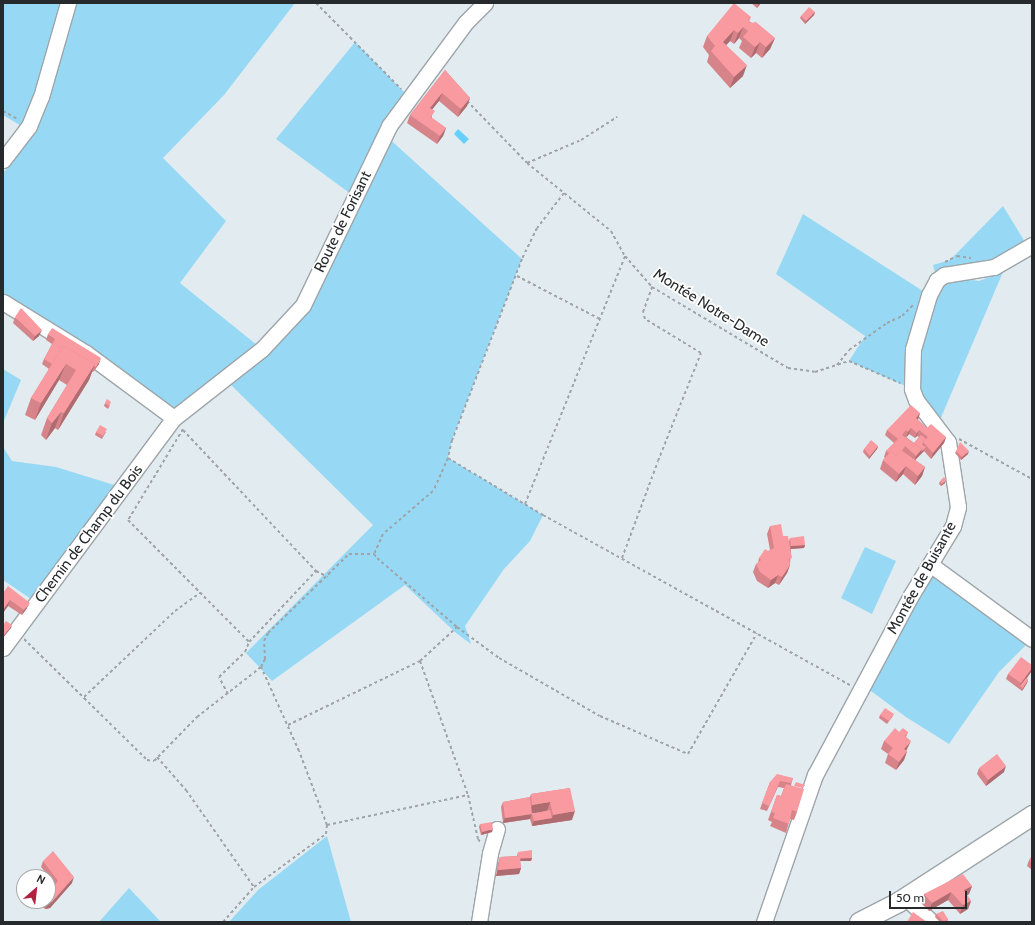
<!DOCTYPE html>
<html>
<head>
<meta charset="utf-8">
<style>
  body { margin:0 }
  #map { position:relative; width:1035px; height:925px; overflow:hidden; background:#e2ebef; font-family:Cabin,sans-serif }
  div>[style] { position:absolute }
  .green>* { inset:0; background:#97d9f5 }
  .water>* { inset:0; background:#66d0fb }
  .path>* { height:2px; margin-top:-1px; transform-origin:0; background:repeating-linear-gradient(90deg,#9ea4a8 0 3px,transparent 0 6px) }
  .roads { filter:drop-shadow(1px 0 #9da5a9) drop-shadow(-1px 0 #9da5a9) drop-shadow(0 1px #9da5a9) drop-shadow(0 -1px #9da5a9) }
  .minor>* { height:15px; margin:-7.5px; padding:0 7.5px; transform-origin:7.5px; border-radius:7.5px; background:#fff }
  .major>* { height:19px; margin:-9.5px; padding:0 9.5px; transform-origin:9.5px; border-radius:9.5px; background:#fff }
  .wall>* { inset:0; background:#d6848a }
  .shaded-wall>* { inset:0; background:#ae6c70 }
  .building>* { inset:0; background:#f99aa0 }
  span { translate:-50% -50%; white-space:nowrap; text-align:center; line-height:1.15; -webkit-text-stroke:3.5px #fff; paint-order:stroke }
  .street-label { font-size:15px; color:#272a2c }
  .frame { position:absolute; inset:0; border:4px solid #272a2c; pointer-events:none }
  .north { position:absolute; left:16px; top:869px; width:40px; height:40px; box-sizing:border-box; background:#fff; border:1px solid #a9aaab; border-radius:50%; rotate:28deg; font-size:11px; font-weight:700; line-height:16px; text-align:center; color:#272a2c }
  .north::after { content:''; display:block; margin:auto; width:14px; height:18px; background:#b32140; clip-path:polygon(50% 0,100% 100%,50% 72%,0 100%) }
  .scale { position:absolute; left:889px; top:891px; width:78px; height:18px; box-sizing:border-box; border:2px solid #272a2c; border-top:0; padding-left:5px; font-size:12px; line-height:14px; white-space:nowrap; color:#272a2c; -webkit-text-stroke:3px #fff; paint-order:stroke }
</style>
</head>
<body>
<div id="map">
  <div class="green">
    <div style="clip-path:polygon(3px 3px,60px 3px,34px 108px,23px 127px,3px 115px)"></div>
    <div style="clip-path:polygon(68px 3px,295px 3px,224px 95px,163px 158px,226px 221px,180px 283px,262px 349px,303px 305px,355px 197px,276px 139px,355px 42px,410px 98px,385px 135px,522px 259px,452px 440px,448px 458px,543px 515px,530px 541px,504px 569px,465px 626px,471px 644px,456px 633px,405px 585px,272px 681px,246px 653px,373px 525px,225px 379px,174px 418px,3px 302px,3px 173px,30px 138px,44px 99px)"></div>
    <div style="clip-path:polygon(1003px 206px,1028px 247px,937px 280px,933px 265px,950px 260px)"></div>
    <div style="clip-path:polygon(803px 214px,926px 293px,942px 282px,958px 278px,979px 281px,1003px 272px,937px 427px,912px 389px,849px 361px,865px 336px,776px 274px)"></div>
    <div style="clip-path:polygon(3px 369px,21px 380px,3px 423px)"></div>
    <div style="clip-path:polygon(3px 447px,12px 461px,56px 467px,124px 488px,37px 603px,3px 580px)"></div>
    <div style="clip-path:polygon(865px 547px,896px 561px,872px 614px,841px 598px)"></div>
    <div style="clip-path:polygon(931px 565px,1032px 639px,999px 672px,949px 744px,906px 717px,863px 685px)"></div>
    <div style="clip-path:polygon(327px 836px,351px 922px,229px 922px,258px 890px)"></div>
    <div style="clip-path:polygon(129px 888px,161px 922px,99px 922px)"></div>
  </div>
  <div class="water">
    <div style="clip-path:polygon(458px 129px,469px 139px,464px 144px,454px 134px)"></div>
  </div>
  <div class="path">
    <div style="left:316px;top:3px;width:121px;rotate:45.3deg"></div>
    <div style="left:467px;top:101px;width:86px;rotate:45.9deg"></div>
    <div style="left:527px;top:163px;width:108px;rotate:39deg"></div>
    <div style="left:611px;top:231px;width:29px;rotate:61deg"></div>
    <div style="left:625px;top:256px;width:41px;rotate:48.9deg"></div>
    <div style="left:652px;top:287px;width:158px;rotate:30.8deg"></div>
    <div style="left:788px;top:368px;width:27px;rotate:8deg"></div>
    <div style="left:815px;top:372px;width:36px;rotate:-18deg"></div>
    <div style="left:849px;top:361px;width:56px;rotate:23.3deg"></div>
    <div style="left:3px;top:111px;width:18px;rotate:29deg"></div>
    <div style="left:527px;top:163px;width:59px;rotate:-23.1deg"></div>
    <div style="left:581px;top:140px;width:43px;rotate:-32.6deg"></div>
    <div style="left:564px;top:193px;width:44px;rotate:127.6deg"></div>
    <div style="left:537px;top:228px;width:34px;rotate:116deg"></div>
    <div style="left:522px;top:259px;width:194px;rotate:111.1deg"></div>
    <div style="left:452px;top:440px;width:18px;rotate:103deg"></div>
    <div style="left:448px;top:458px;width:111px;rotate:31deg"></div>
    <div style="left:543px;top:515px;width:351px;rotate:29deg"></div>
    <div style="left:945px;top:262px;width:13px;rotate:-27deg"></div>
    <div style="left:957px;top:256px;width:14px;rotate:8deg"></div>
    <div style="left:517px;top:276px;width:93px;rotate:27.4deg"></div>
    <div style="left:837px;top:365px;width:19px;rotate:-51deg"></div>
    <div style="left:849px;top:350px;width:47px;rotate:-35.4deg"></div>
    <div style="left:887px;top:323px;width:17px;rotate:-25deg"></div>
    <div style="left:902px;top:316px;width:16px;rotate:-45deg"></div>
    <div style="left:183px;top:429px;width:106px;rotate:121.1deg"></div>
    <div style="left:128px;top:520px;width:172px;rotate:45.2deg"></div>
    <div style="left:249px;top:642px;width:98px;rotate:-46.7deg"></div>
    <div style="left:183px;top:430px;width:194px;rotate:46.7deg"></div>
    <div style="left:316px;top:571px;width:13px;rotate:27deg"></div>
    <div style="left:959px;top:439px;width:83px;rotate:28.7deg"></div>
    <div style="left:448px;top:458px;width:36px;rotate:114deg"></div>
    <div style="left:433px;top:491px;width:66px;rotate:139.3deg"></div>
    <div style="left:383px;top:534px;width:22px;rotate:114deg"></div>
    <div style="left:374px;top:554px;width:5px;rotate:53deg"></div>
    <div style="left:377px;top:558px;width:106px;rotate:40.8deg"></div>
    <div style="left:457px;top:627px;width:52px;rotate:36.4deg"></div>
    <div style="left:499px;top:658px;width:116px;rotate:29.9deg"></div>
    <div style="left:600px;top:716px;width:96px;rotate:23.4deg"></div>
    <div style="left:688px;top:754px;width:139px;rotate:-60.3deg"></div>
    <div style="left:525px;top:504px;width:267px;rotate:-68deg"></div>
    <div style="left:622px;top:558px;width:103px;rotate:-69.6deg"></div>
    <div style="left:658px;top:461px;width:116px;rotate:-68.3deg"></div>
    <div style="left:701px;top:353px;width:66px;rotate:-148.7deg"></div>
    <div style="left:645px;top:319px;width:7px;rotate:-106deg"></div>
    <div style="left:643px;top:312px;width:27px;rotate:-70deg"></div>
    <div style="left:24px;top:639px;width:173px;rotate:44.5deg"></div>
    <div style="left:147px;top:760px;width:7px;rotate:8deg"></div>
    <div style="left:154px;top:761px;width:62px;rotate:-45.7deg"></div>
    <div style="left:197px;top:717px;width:81px;rotate:-38deg"></div>
    <div style="left:261px;top:667px;width:9px;rotate:-63deg"></div>
    <div style="left:265px;top:659px;width:18px;rotate:-93deg"></div>
    <div style="left:264px;top:641px;width:9px;rotate:-63deg"></div>
    <div style="left:268px;top:633px;width:113px;rotate:-44.3deg"></div>
    <div style="left:349px;top:554px;width:25px"></div>
    <div style="left:420px;top:661px;width:142px;rotate:70.3deg"></div>
    <div style="left:468px;top:795px;width:45px;rotate:77.2deg"></div>
    <div style="left:478px;top:839px;width:5px;rotate:53deg"></div>
    <div style="left:228px;top:694px;width:19px;rotate:-118deg"></div>
    <div style="left:219px;top:677px;width:36px;rotate:-44deg"></div>
    <div style="left:245px;top:652px;width:11px;rotate:-68deg"></div>
    <div style="left:84px;top:697px;width:125px;rotate:-43.4deg"></div>
    <div style="left:175px;top:611px;width:31px;rotate:-36deg"></div>
    <div style="left:288px;top:725px;width:147px;rotate:-25.9deg"></div>
    <div style="left:420px;top:661px;width:50px;rotate:-42.6deg"></div>
    <div style="left:157px;top:757px;width:44px;rotate:48.7deg"></div>
    <div style="left:186px;top:790px;width:118px;rotate:55deg"></div>
    <div style="left:327px;top:825px;width:144px;rotate:-12deg"></div>
    <div style="left:223px;top:922px;width:47px;rotate:-48.5deg"></div>
    <div style="left:254px;top:887px;width:89px;rotate:-36.4deg"></div>
    <div style="left:326px;top:834px;width:9px;rotate:-84deg"></div>
    <div style="left:327px;top:825px;width:79px;rotate:-110.7deg"></div>
    <div style="left:299px;top:751px;width:92px;rotate:-114.3deg"></div>
  </div>
  <div class="roads">
    <div class="minor">
      <div style="left:3px;top:160px;width:43px;rotate:-52.6deg"></div>
      <div style="left:29px;top:126px;width:31px;rotate:-68deg"></div>
      <div style="left:41px;top:97px;width:98px;rotate:-74deg"></div>
      <div style="left:3px;top:302px;width:97px;rotate:31.6deg"></div>
      <div style="left:86px;top:353px;width:109px;rotate:36.5deg"></div>
      <div style="left:931px;top:565px;width:125px;rotate:36.2deg"></div>
      <div style="left:3px;top:648px;width:287px;rotate:-53.4deg"></div>
      <div style="left:174px;top:418px;width:112px;rotate:-38.1deg"></div>
      <div style="left:262px;top:349px;width:60px;rotate:-47deg"></div>
      <div style="left:303px;top:305px;width:199px;rotate:-64.3deg"></div>
      <div style="left:389px;top:126px;width:129px;rotate:-53.5deg"></div>
      <div style="left:466px;top:22px;width:27px;rotate:-45deg"></div>
      <div style="left:905px;top:897px;width:37px;rotate:43deg"></div>
      <div style="left:479px;top:922px;width:70px;rotate:-80.9deg"></div>
      <div style="left:490px;top:853px;width:25px;rotate:-74deg"></div>
      <div style="left:764px;top:922px;width:156px;rotate:-70.9deg"></div>
      <div style="left:815px;top:775px;width:202px;rotate:-61.9deg"></div>
      <div style="left:910px;top:597px;width:83px;rotate:-58.8deg"></div>
      <div style="left:953px;top:526px;width:20px;rotate:-75deg"></div>
      <div style="left:958px;top:507px;width:66px;rotate:-98.7deg"></div>
      <div style="left:948px;top:442px;width:53px;rotate:-127.3deg"></div>
      <div style="left:916px;top:400px;width:12px;rotate:-110deg"></div>
      <div style="left:912px;top:389px;width:40px;rotate:-88.6deg"></div>
      <div style="left:913px;top:349px;width:56px;rotate:-73.5deg"></div>
      <div style="left:929px;top:295px;width:17px;rotate:-62deg"></div>
      <div style="left:937px;top:280px;width:9px;rotate:-36deg"></div>
      <div style="left:944px;top:275px;width:51px;rotate:-9.1deg"></div>
      <div style="left:994px;top:267px;width:44px;rotate:-30.1deg"></div>
    </div>
    <div class="major">
      <div style="left:859px;top:922px;width:44px;rotate:-27.1deg"></div>
      <div style="left:898px;top:902px;width:160px;rotate:-33deg"></div>
    </div>
  </div>
  <div class="wall">
    <div style="clip-path:polygon(751px 3px,761px 3px,757px 8px)"></div>
    <div style="clip-path:polygon(815px 12px,814px 15px,805px 24px,800px 18px,801px 16px)"></div>
    <div style="clip-path:polygon(751px 17px,749px 21px,775px 38px,770px 49px,762px 58px,756px 53px,751px 58px,739px 48px,742px 41px,739px 38px,734px 44px,730px 41px,726px 45px,743px 76px,730px 88px,707px 62px,709px 55px,703px 47px,707px 36px)"></div>
    <div style="clip-path:polygon(445px 70px,470px 98px,467px 106px,458px 117px,439px 101px,432px 109px,432px 118px,446px 128px,443px 136px,437px 144px,407px 123px,410px 115px)"></div>
    <div style="clip-path:polygon(15px 317px,39px 336px,33px 341px,13px 323px)"></div>
    <div style="clip-path:polygon(48px 334px,99px 364px,93px 372px,92px 372px,89px 380px,58px 430px,55px 428px,46px 440px,41px 435px,47px 418px,67px 385px,59px 380px,35px 420px,25px 415px,31px 398px,49px 369px,42px 364px,44px 359px,52px 344px,46px 340px)"></div>
    <div style="clip-path:polygon(105px 403px,110px 405px,108px 409px,104px 406px)"></div>
    <div style="clip-path:polygon(evenodd,920px 413px,918px 420px,927px 428px,946px 437px,944px 443px,931px 459px,924px 451px,915px 460px,925px 467px,922px 476px,915px 485px,903px 474px,896px 482px,880px 469px,883px 460px,885px 458px,884px 457px,886px 451px,894px 443px,885px 435px,887px 430px,920px 413px,909px 434px,915px 438px,917px 436px,919px 437px,914px 443px,906px 437px,909px 434px)"></div>
    <div style="clip-path:polygon(96px 432px,106px 432px,102px 439px,95px 435px)"></div>
    <div style="clip-path:polygon(878px 446px,877px 449px,869px 459px,863px 452px,864px 449px)"></div>
    <div style="clip-path:polygon(956px 451px,968px 454px,961px 460px,955px 453px)"></div>
    <div style="clip-path:polygon(940px 481px,945px 483px,941px 486px,939px 484px)"></div>
    <div style="clip-path:polygon(770px 526px,789px 541px,790px 538px,805px 545px,804px 548px,791px 549px,790px 565px,787px 573px,779px 585px,775px 583px,768px 588px,757px 581px,753px 572px,756px 564px,758px 563px,759px 558px,770px 550px,767px 534px)"></div>
    <div style="clip-path:polygon(3px 593px,27px 608px,22px 615px,8px 606px,3px 613px)"></div>
    <div style="clip-path:polygon(1032px 665px,1032px 670px,1031px 672px,1027px 678px,1028px 680px,1027px 683px,1022px 691px,1006px 679px,1008px 674px)"></div>
    <div style="clip-path:polygon(880px 715px,893px 716px,887px 724px,879px 718px)"></div>
    <div style="clip-path:polygon(899px 732px,908px 732px,906px 737px,907px 749px,906px 751px,907px 751px,904px 760px,896px 770px,885px 763px,888px 754px,881px 749px,884px 741px)"></div>
    <div style="clip-path:polygon(979px 768px,1004px 772px,986px 786px,977px 774px)"></div>
    <div style="clip-path:polygon(793px 778px,791px 785px,797px 812px,794px 820px,790px 819px,786px 833px,770px 826px,772px 822px,768px 820px,777px 795px,781px 796px,784px 788px,778px 787px,767px 811px,760px 809px,770px 782px)"></div>
    <div style="clip-path:polygon(570px 788px,572px 820px,532px 826px,530px 819px,532px 814px,541px 812px,532px 813px,530px 819px,503px 823px,501px 807px,503px 802px,530px 797px,531px 794px)"></div>
    <div style="clip-path:polygon(480px 824px,492px 832px,481px 835px,479px 827px)"></div>
    <div style="clip-path:polygon(518px 852px,532px 858px,531px 861px,520px 861px,521px 868px,519px 874px,496px 876px,498px 863px,500px 857px,517px 856px)"></div>
    <div style="clip-path:polygon(1032px 856px,1032px 870px,1027px 866px,1029px 860px)"></div>
    <div style="clip-path:polygon(43px 861px,72px 883px,50px 908px,45px 909px,40px 904px,41px 901px,48px 901px,55px 884px,41px 867px)"></div>
    <div style="clip-path:polygon(972px 886px,969px 894px,967px 895px,971px 901px,968px 909px,960px 914px,948px 900px,929px 911px,921px 903px,924px 894px)"></div>
    <div style="clip-path:polygon(936px 914px,948px 919px,947px 922px,940px 922px,935px 917px)"></div>
  </div>
  <div class="shaded-wall">
    <div style="clip-path:polygon(759px 3px,761px 3px,757px 8px)"></div>
    <div style="clip-path:polygon(815px 12px,814px 15px,805px 24px,806px 21px)"></div>
    <div style="clip-path:polygon(743px 27px,739px 38px,734px 44px,738px 33px)"></div>
    <div style="clip-path:polygon(734px 30px,730px 41px,719px 53px,723px 42px)"></div>
    <div style="clip-path:polygon(775px 38px,770px 49px,762px 58px,766px 47px)"></div>
    <div style="clip-path:polygon(760px 42px,756px 53px,751px 58px,755px 47px)"></div>
    <div style="clip-path:polygon(747px 65px,743px 76px,730px 88px,734px 77px)"></div>
    <div style="clip-path:polygon(442px 93px,439px 101px,427px 116px,430px 108px)"></div>
    <div style="clip-path:polygon(470px 98px,467px 106px,458px 117px,461px 109px)"></div>
    <div style="clip-path:polygon(446px 128px,443px 136px,437px 144px,440px 136px)"></div>
    <div style="clip-path:polygon(42px 330px,39px 336px,33px 341px,35px 336px)"></div>
    <div style="clip-path:polygon(101px 358px,99px 364px,93px 372px,96px 367px)"></div>
    <div style="clip-path:polygon(66px 364px,59px 380px,35px 420px,41px 403px)"></div>
    <div style="clip-path:polygon(95px 364px,89px 380px,58px 430px,64px 413px)"></div>
    <div style="clip-path:polygon(61px 412px,55px 428px,46px 440px,52px 423px)"></div>
    <div style="clip-path:polygon(920px 413px,918px 419px,914px 424px,916px 418px)"></div>
    <div style="clip-path:polygon(911px 428px,909px 434px,906px 438px,908px 432px)"></div>
    <div style="clip-path:polygon(919px 430px,917px 436px,915px 438px,917px 433px)"></div>
    <div style="clip-path:polygon(946px 437px,944px 443px,931px 459px,933px 453px)"></div>
    <div style="clip-path:polygon(878px 446px,877px 449px,869px 459px,870px 456px)"></div>
    <div style="clip-path:polygon(922px 449px,924px 451px,914px 461px,916px 456px)"></div>
    <div style="clip-path:polygon(969px 451px,968px 454px,961px 460px,962px 457px)"></div>
    <div style="clip-path:polygon(906px 466px,903px 474px,896px 482px,899px 474px)"></div>
    <div style="clip-path:polygon(925px 467px,922px 476px,915px 485px,918px 476px)"></div>
    <div style="clip-path:polygon(946px 480px,945px 483px,941px 486px,942px 484px)"></div>
    <div style="clip-path:polygon(805px 545px,804px 548px,790px 549px,791px 546px)"></div>
    <div style="clip-path:polygon(790px 565px,787px 573px,779px 585px,782px 577px)"></div>
    <div style="clip-path:polygon(778px 575px,775px 583px,768px 588px,771px 580px)"></div>
    <div style="clip-path:polygon(10px 600px,8px 606px,3px 613px,3px 610px)"></div>
    <div style="clip-path:polygon(30px 603px,27px 608px,22px 615px,24px 610px)"></div>
    <div style="clip-path:polygon(12px 625px,11px 628px,3px 638px,4px 635px)"></div>
    <div style="clip-path:polygon(1032px 668px,1031px 672px,1021px 686px,1020px 686px,1021px 683px)"></div>
    <div style="clip-path:polygon(1028px 680px,1027px 683px,1022px 691px,1023px 688px)"></div>
    <div style="clip-path:polygon(911px 741px,907px 749px,901px 758px,904px 749px)"></div>
    <div style="clip-path:polygon(907px 751px,904px 760px,896px 770px,899px 762px)"></div>
    <div style="clip-path:polygon(1006px 766px,1004px 772px,986px 786px,988px 780px)"></div>
    <div style="clip-path:polygon(550px 802px,547px 811px,529px 814px,532px 805px)"></div>
    <div style="clip-path:polygon(575px 811px,572px 820px,532px 826px,534px 821px,552px 818px,553px 815px)"></div>
    <div style="clip-path:polygon(532px 814px,530px 819px,503px 823px,505px 818px)"></div>
    <div style="clip-path:polygon(493px 829px,492px 832px,481px 835px,482px 832px)"></div>
    <div style="clip-path:polygon(532px 858px,531px 861px,517px 861px,519px 859px)"></div>
    <div style="clip-path:polygon(521px 868px,519px 874px,496px 876px,498px 870px)"></div>
    <div style="clip-path:polygon(74px 877px,72px 883px,50px 908px,45px 909px,47px 904px)"></div>
    <div style="clip-path:polygon(972px 886px,969px 894px,961px 899px,964px 890px)"></div>
    <div style="clip-path:polygon(951px 892px,948px 900px,929px 911px,932px 903px)"></div>
    <div style="clip-path:polygon(971px 901px,968px 909px,960px 914px,963px 905px)"></div>
  </div>
  <div class="building">
    <div style="clip-path:polygon(734px 3px,751px 17px,748px 20px,751px 23px,756px 22px,775px 38px,766px 47px,760px 42px,755px 47px,743px 37px,748px 31px,743px 27px,738px 33px,734px 30px,723px 42px,747px 65px,734px 77px,711px 51px,715px 46px,707px 36px)"></div>
    <div style="clip-path:polygon(809px 7px,815px 12px,806px 21px,801px 16px)"></div>
    <div style="clip-path:polygon(445px 70px,470px 98px,461px 109px,442px 93px,430px 108px,435px 111px,431px 117px,446px 128px,440px 136px,410px 115px)"></div>
    <div style="clip-path:polygon(21px 308px,42px 330px,35px 336px,15px 317px)"></div>
    <div style="clip-path:polygon(52px 328px,101px 358px,96px 367px,94px 366px,95px 364px,63px 346px,52px 364px,44px 359px,55px 339px,48px 334px)"></div>
    <div style="clip-path:polygon(63px 346px,95px 364px,64px 413px,61px 412px,52px 423px,47px 418px,76px 370px,66px 364px,41px 403px,31px 398px)"></div>
    <div style="clip-path:polygon(107px 399px,111px 402px,109px 406px,105px 403px)"></div>
    <div style="clip-path:polygon(911px 405px,920px 413px,916px 418px,927px 428px,931px 424px,946px 437px,933px 453px,923px 442px,928px 437px,919px 430px,917px 433px,911px 428px,908px 432px,906px 430px,902px 435px,922px 449px,916px 456px,905px 446px,902px 451px,901px 450px,896px 456px,891px 451px,889px 453px,886px 451px,898px 439px,887px 430px)"></div>
    <div style="clip-path:polygon(100px 425px,107px 429px,103px 436px,96px 432px)"></div>
    <div style="clip-path:polygon(921px 435px,926px 439px,923px 442px,922px 445px,926px 447px,921px 452px,922px 449px,914px 443px)"></div>
    <div style="clip-path:polygon(871px 440px,878px 446px,870px 456px,864px 449px)"></div>
    <div style="clip-path:polygon(960px 442px,969px 451px,962px 457px,956px 451px)"></div>
    <div style="clip-path:polygon(901px 450px,925px 467px,918px 476px,906px 466px,899px 474px,883px 460px,891px 451px,896px 456px)"></div>
    <div style="clip-path:polygon(944px 477px,946px 480px,942px 484px,940px 481px)"></div>
    <div style="clip-path:polygon(781px 524px,783px 536px,788px 536px,792px 558px,789px 559px,790px 565px,782px 577px,778px 575px,771px 580px,760px 572px,756px 564px,761px 560px,759px 558px,765px 549px,768px 551px,774px 548px,770px 526px)"></div>
    <div style="clip-path:polygon(804px 536px,805px 545px,791px 546px,790px 538px)"></div>
    <div style="clip-path:polygon(8px 586px,30px 603px,24px 610px,10px 600px,3px 610px,3px 593px)"></div>
    <div style="clip-path:polygon(6px 621px,12px 625px,4px 635px,3px 634px,3px 625px)"></div>
    <div style="clip-path:polygon(1021px 657px,1032px 665px,1032px 668px,1021px 683px,1008px 674px)"></div>
    <div style="clip-path:polygon(1026px 678px,1028px 680px,1023px 688px,1020px 686px)"></div>
    <div style="clip-path:polygon(885px 708px,894px 714px,889px 721px,880px 715px)"></div>
    <div style="clip-path:polygon(895px 728px,899px 732px,903px 728px,908px 732px,905px 736px,911px 741px,904px 749px,907px 751px,899px 762px,888px 754px,893px 748px,884px 741px)"></div>
    <div style="clip-path:polygon(997px 754px,1006px 766px,988px 780px,979px 768px)"></div>
    <div style="clip-path:polygon(777px 774px,793px 778px,791px 783px,780px 781px,769px 806px,762px 803px,770px 782px)"></div>
    <div style="clip-path:polygon(796px 782px,805px 785px,803px 788px,794px 786px)"></div>
    <div style="clip-path:polygon(786px 784px,804px 789px,797px 812px,792px 810px,789px 824px,773px 818px,775px 813px,771px 812px,777px 795px,781px 796px)"></div>
    <div style="clip-path:polygon(570px 788px,575px 811px,553px 815px,550px 802px,532px 805px,531px 794px)"></div>
    <div style="clip-path:polygon(530px 797px,532px 814px,505px 818px,503px 802px)"></div>
    <div style="clip-path:polygon(550px 810px,552px 818px,534px 821px,532px 814px)"></div>
    <div style="clip-path:polygon(492px 822px,493px 829px,482px 832px,480px 824px)"></div>
    <div style="clip-path:polygon(532px 850px,532px 858px,520px 858px,520px 856px,518px 856px,518px 852px)"></div>
    <div style="clip-path:polygon(53px 851px,74px 877px,52px 902px,47px 904px,45px 901px,48px 901px,48px 892px,58px 881px,43px 861px)"></div>
    <div style="clip-path:polygon(520px 856px,521px 868px,498px 870px,500px 857px)"></div>
    <div style="clip-path:polygon(1032px 856px,1032px 863px,1029px 860px)"></div>
    <div style="clip-path:polygon(963px 874px,972px 886px,964px 890px,971px 901px,963px 905px,951px 892px,932px 903px,924px 894px)"></div>
    <div style="clip-path:polygon(943px 911px,948px 919px,944px 922px,936px 914px)"></div>
    <div style="clip-path:polygon(913px 912px,927px 922px,907px 922px)"></div>
  </div>
  <div class="street-label">
    <span style="left:343px;top:222px;rotate:-64deg">Route de Forisant</span>
    <span style="left:711px;top:308px;rotate:32deg">Montée Notre-Dame</span>
    <span style="left:89px;top:534px;rotate:-53deg">Chemin de Champ du Bois</span>
    <span style="left:922px;top:578px;rotate:-61deg">Montée de Buisante</span>
  </div>
  <div class="frame"></div>
  <div class="north">N</div>
  <div class="scale">50 m</div>
</div>
</body>
</html>
